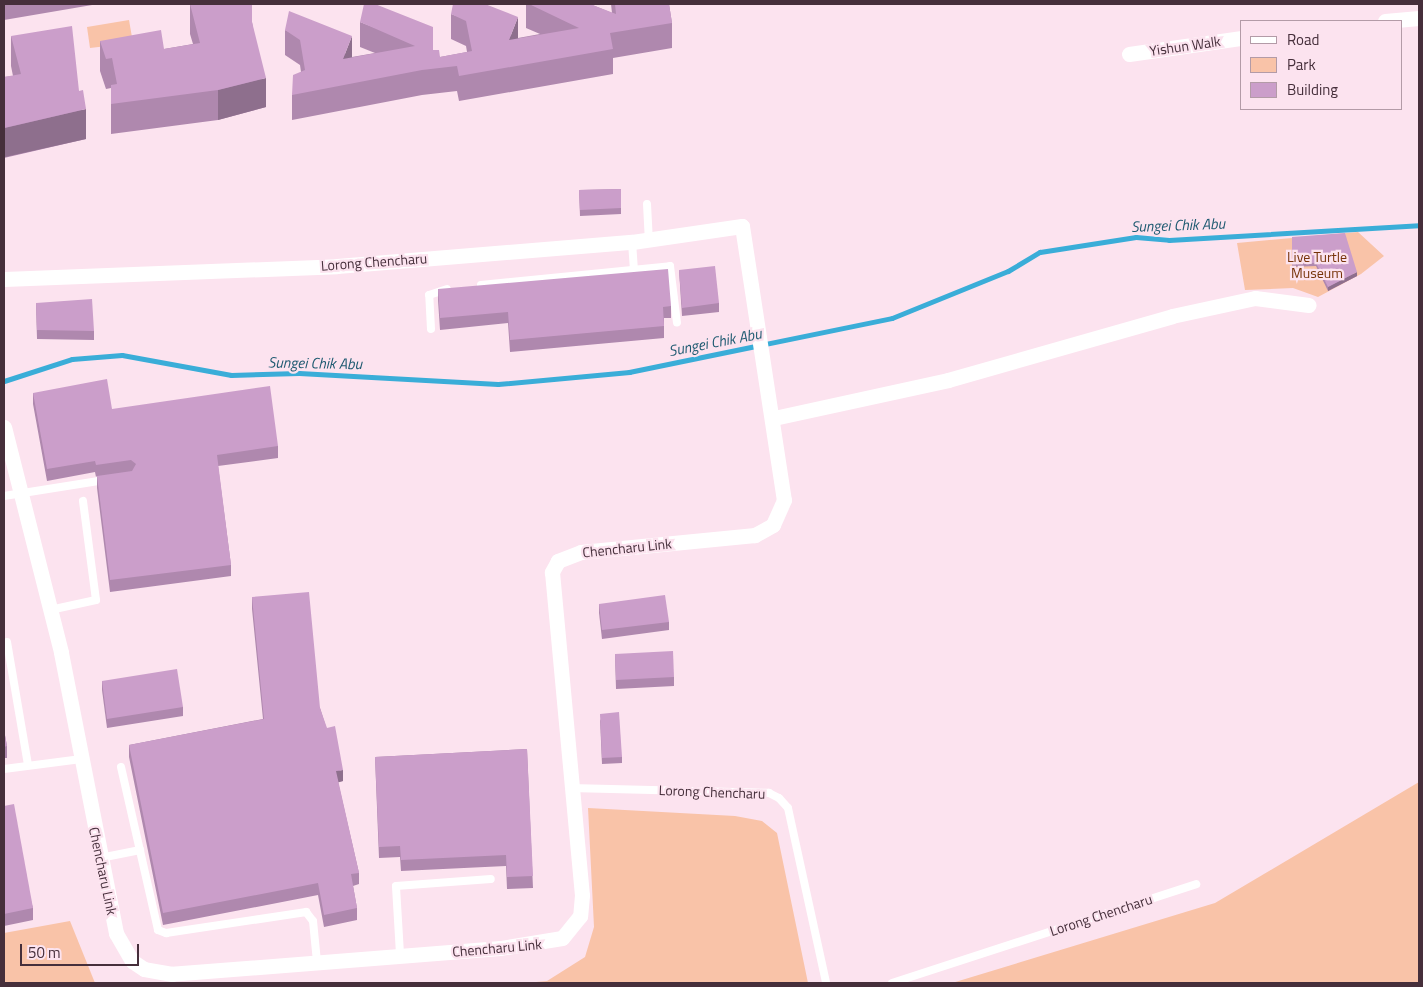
<!DOCTYPE html>
<html>
<head>
<meta charset="utf-8">
<style>
  body { margin:0 }
  #map { position:relative; width:1423px; height:987px; overflow:hidden; background:#fce3ef; font-family:"Titillium Web",sans-serif }
  div>[style] { position:absolute }
  .green>* { inset:0; background:#f9c3a8 }
  .stream>* { height:5px; margin:-2.5px; padding:0 2.5px; transform-origin:2.5px; border-radius:2.5px; background:#3aadd8 }
  .service>* { height:8px; margin:-4px; padding:0 4px; transform-origin:4px; border-radius:4px; background:#fff }
  .minor>* { height:15px; margin:-7.5px; padding:0 7.5px; transform-origin:7.5px; border-radius:7.5px; background:#fff }
  .wall>* { inset:0; background:#af88ae }
  .shaded-wall>* { inset:0; background:#8e6f8d }
  .building>* { inset:0; background:#cb9eca }
  span { translate:-50% -50%; white-space:nowrap; text-align:center; line-height:1.15; -webkit-text-stroke:4.5px #fce3ef; paint-order:stroke }
  .street-label { font-size:14px; color:#462f3b }
  .park-label { font-size:14px; color:#763309 }
  .water-label { font-size:15px; color:#1e5a71; font-style:italic }
  .frame { position:absolute; inset:0; border:5px solid #462f3b; pointer-events:none }
  .legend { position:absolute; left:1240px; top:20px; width:162px; height:90px; box-sizing:border-box; background:#fce3ef; border:1px solid #b39ba7; margin:0; padding:6px 9px; list-style:none; font-size:15px; color:#462f3b }
  .legend li { display:flex; align-items:center; gap:10px; height:25px }
  .legend b { width:25px; border:1px solid #b39ba7 }
  .scale { position:absolute; left:20px; top:944px; width:119px; height:22px; box-sizing:border-box; border:2px solid #462f3b; border-top:0; padding-left:6px; font-size:15px; line-height:18px; white-space:nowrap; color:#462f3b; -webkit-text-stroke:4px #fce3ef; paint-order:stroke }
</style>
</head>
<body>
<div id="map">
  <div class="green">
    <div style="clip-path:polygon(129px 20px,133px 43px,90px 48px,87px 27px)"></div>
    <div style="clip-path:polygon(1358px 232px,1384px 256px,1361px 274px,1318px 297px,1293px 288px,1245px 290px,1237px 243px)"></div>
    <div style="clip-path:polygon(1419px 782px,1419px 983px,952px 983px,1215px 903px)"></div>
    <div style="clip-path:polygon(588px 808px,735px 816px,762px 821px,777px 833px,808px 983px,525px 983px,547px 981px,585px 957px,594px 927px)"></div>
    <div style="clip-path:polygon(70px 921px,95px 983px,4px 983px,4px 933px)"></div>
  </div>
  <div class="stream">
    <div style="left:4px;top:381px;width:71px;rotate:-17.9deg"></div>
    <div style="left:72px;top:359px;width:50px;rotate:-4.6deg"></div>
    <div style="left:122px;top:355px;width:111px;rotate:10.4deg"></div>
    <div style="left:231px;top:375px;width:68px;rotate:-1.7deg"></div>
    <div style="left:299px;top:373px;width:199px;rotate:3.2deg"></div>
    <div style="left:498px;top:384px;width:132px;rotate:-5.2deg"></div>
    <div style="left:629px;top:372px;width:268px;rotate:-11.6deg"></div>
    <div style="left:892px;top:318px;width:125px;rotate:-22.1deg"></div>
    <div style="left:1008px;top:271px;width:37px;rotate:-31deg"></div>
    <div style="left:1040px;top:252px;width:97px;rotate:-8.9deg"></div>
    <div style="left:1136px;top:237px;width:33px;rotate:5deg"></div>
    <div style="left:1169px;top:240px;width:250px;rotate:-3.4deg"></div>
  </div>
  <div class="service">
    <div style="left:647px;top:204px;width:36px;rotate:87deg"></div>
    <div style="left:632px;top:242px;width:27px;rotate:86deg"></div>
    <div style="left:481px;top:285px;width:190px;rotate:-5.7deg"></div>
    <div style="left:670px;top:266px;width:57px;rotate:83deg"></div>
    <div style="left:431px;top:329px;width:34px;rotate:-93deg"></div>
    <div style="left:429px;top:295px;width:19px;rotate:-18deg"></div>
    <div style="left:4px;top:496px;width:102px;rotate:-9deg"></div>
    <div style="left:50px;top:610px;width:47px;rotate:-12.3deg"></div>
    <div style="left:96px;top:600px;width:100px;rotate:-97.5deg"></div>
    <div style="left:7px;top:642px;width:125px;rotate:80.3deg"></div>
    <div style="left:121px;top:767px;width:167px;rotate:77.2deg"></div>
    <div style="left:158px;top:930px;width:9px;rotate:21deg"></div>
    <div style="left:166px;top:933px;width:142px;rotate:-8.5deg"></div>
    <div style="left:306px;top:912px;width:11px;rotate:52deg"></div>
    <div style="left:313px;top:921px;width:41px;rotate:84.4deg"></div>
    <div style="left:4px;top:769px;width:78px;rotate:-7.4deg"></div>
    <div style="left:570px;top:788px;width:199px;rotate:1.4deg"></div>
    <div style="left:769px;top:793px;width:11px;rotate:27deg"></div>
    <div style="left:779px;top:798px;width:13px;rotate:48deg"></div>
    <div style="left:788px;top:808px;width:179px;rotate:77.7deg"></div>
    <div style="left:100px;top:858px;width:41px;rotate:-11.3deg"></div>
    <div style="left:400px;top:954px;width:68px;rotate:-93.4deg"></div>
    <div style="left:396px;top:886px;width:95px;rotate:-4.2deg"></div>
    <div style="left:892px;top:983px;width:320px;rotate:-18deg"></div>
  </div>
  <div class="minor">
    <div style="left:1385px;top:21px;width:34px;rotate:-5deg"></div>
    <div style="left:1129px;top:54px;width:114px;rotate:-8.1deg"></div>
    <div style="left:4px;top:279px;width:333px;rotate:-2.2deg"></div>
    <div style="left:337px;top:266px;width:296px;rotate:-4.7deg"></div>
    <div style="left:632px;top:242px;width:111px;rotate:-8.3deg"></div>
    <div style="left:742px;top:226px;width:277px;rotate:81.3deg"></div>
    <div style="left:784px;top:500px;width:27px;rotate:114deg"></div>
    <div style="left:773px;top:525px;width:21px;rotate:151deg"></div>
    <div style="left:755px;top:535px;width:175px;rotate:174.4deg"></div>
    <div style="left:581px;top:552px;width:25px;rotate:159deg"></div>
    <div style="left:558px;top:561px;width:13px;rotate:119deg"></div>
    <div style="left:552px;top:572px;width:324px;rotate:84.7deg"></div>
    <div style="left:582px;top:895px;width:21px;rotate:95deg"></div>
    <div style="left:580px;top:916px;width:28px;rotate:129deg"></div>
    <div style="left:562px;top:938px;width:63px;rotate:170.8deg"></div>
    <div style="left:500px;top:948px;width:329px;rotate:175.5deg"></div>
    <div style="left:172px;top:974px;width:28px;rotate:-170deg"></div>
    <div style="left:144px;top:969px;width:14px;rotate:-146deg"></div>
    <div style="left:132px;top:961px;width:32px;rotate:-120deg"></div>
    <div style="left:116px;top:933px;width:286px;rotate:-101.1deg"></div>
    <div style="left:61px;top:652px;width:232px;rotate:-104.2deg"></div>
    <div style="left:774px;top:418px;width:178px;rotate:-12.3deg"></div>
    <div style="left:948px;top:380px;width:233px;rotate:-15.9deg"></div>
    <div style="left:1172px;top:316px;width:85px;rotate:-12.2deg"></div>
    <div style="left:1255px;top:298px;width:54px;rotate:7.4deg"></div>
  </div>
  <div class="wall">
    <div style="clip-path:polygon(4px 4px,98px 4px,4px 20px)"></div>
    <div style="clip-path:polygon(190px 4px,252px 22px,266px 107px,218px 120px,111px 134px,111px 88px,106px 89px,100px 71px,100px 41px,164px 49px,193px 44px,190px 34px)"></div>
    <div style="clip-path:polygon(526px 4px,590px 4px,612px 13px,611px 4px,669px 4px,672px 23px,672px 48px,613px 58px,613px 74px,459px 101px,457px 91px,422px 95px,292px 120px,292px 95px,301px 72px,300px 65px,285px 55px,285px 30px,352px 57px,375px 53px,360px 47px,360px 22px,433px 50px,440px 57px,467px 52px,466px 46px,451px 39px,451px 14px,518px 38px,540px 34px,526px 28px)"></div>
    <div style="clip-path:polygon(11px 36px,79px 91px,86px 139px,4px 158px,4px 77px,13px 76px,11px 66px)"></div>
    <div style="clip-path:polygon(621px 189px,621px 214px,580px 216px,579px 190px)"></div>
    <div style="clip-path:polygon(1292px 237px,1357px 276px,1328px 291px,1316px 266px,1292px 267px)"></div>
    <div style="clip-path:polygon(679px 270px,719px 303px,719px 312px,682px 316px)"></div>
    <div style="clip-path:polygon(438px 289px,671px 306px,671px 318px,664px 318px,664px 338px,510px 352px,508px 323px,440px 330px,438px 300px)"></div>
    <div style="clip-path:polygon(36px 303px,94px 331px,94px 340px,37px 339px)"></div>
    <div style="clip-path:polygon(33px 393px,112px 409px,278px 446px,278px 458px,218px 466px,231px 565px,231px 576px,110px 592px,97px 488px,97px 476px,96px 477px,95px 472px,47px 481px,33px 404px)"></div>
    <div style="clip-path:polygon(252px 597px,320px 708px,343px 781px,338px 782px,359px 873px,359px 884px,353px 886px,357px 908px,357px 920px,324px 927px,318px 895px,163px 925px,129px 757px,129px 745px,263px 719px,252px 609px)"></div>
    <div style="clip-path:polygon(599px 604px,669px 622px,669px 630px,602px 639px,599px 613px)"></div>
    <div style="clip-path:polygon(615px 654px,674px 677px,674px 686px,616px 689px)"></div>
    <div style="clip-path:polygon(102px 681px,183px 707px,183px 716px,107px 728px,102px 690px)"></div>
    <div style="clip-path:polygon(600px 719px,622px 757px,622px 763px,602px 764px)"></div>
    <div style="clip-path:polygon(4px 730px,7px 746px,7px 758px,4px 758px)"></div>
    <div style="clip-path:polygon(527px 749px,533px 888px,507px 889px,506px 866px,401px 871px,400px 857px,379px 858px,375px 757px)"></div>
    <div style="clip-path:polygon(4px 806px,33px 908px,33px 920px,4px 926px)"></div>
  </div>
  <div class="shaded-wall">
    <div style="clip-path:polygon(518px 17px,518px 42px,509px 40px)"></div>
    <div style="clip-path:polygon(352px 36px,352px 61px,343px 59px)"></div>
    <div style="clip-path:polygon(266px 78px,266px 107px,218px 120px,218px 90px)"></div>
    <div style="clip-path:polygon(86px 109px,86px 139px,5px 157px,5px 128px)"></div>
    <div style="clip-path:polygon(1357px 272px,1357px 276px,1328px 291px,1328px 287px)"></div>
    <div style="clip-path:polygon(343px 770px,343px 781px,336px 783px,336px 771px)"></div>
  </div>
  <div class="building">
    <div style="clip-path:polygon(190px 4px,252px 4px,252px 22px,266px 78px,218px 90px,111px 104px,111px 85px,117px 84px,112px 58px,106px 59px,100px 41px,161px 30px,164px 49px,200px 43px)"></div>
    <div style="clip-path:polygon(364px 4px,375px 4px,433px 27px,433px 50px,439px 50px,440px 57px,472px 51px,466px 21px,451px 14px,453px 4px,485px 4px,518px 17px,509px 40px,579px 28px,529px 4px,590px 4px,616px 14px,615px 4px,669px 4px,672px 23px,610px 33px,613px 49px,459px 76px,457px 66px,422px 70px,292px 95px,293px 75px,305px 70px,300px 40px,285px 30px,289px 11px,352px 36px,343px 59px,415px 46px,360px 22px)"></div>
    <div style="clip-path:polygon(72px 26px,79px 91px,83px 90px,86px 109px,4px 128px,4px 77px,21px 74px,11px 36px)"></div>
    <div style="clip-path:polygon(621px 189px,621px 208px,580px 210px,579px 190px)"></div>
    <div style="clip-path:polygon(1345px 233px,1357px 272px,1328px 287px,1316px 263px,1292px 264px,1292px 237px)"></div>
    <div style="clip-path:polygon(715px 266px,719px 303px,682px 308px,679px 270px)"></div>
    <div style="clip-path:polygon(668px 269px,671px 306px,663px 307px,664px 326px,510px 340px,508px 312px,440px 318px,438px 289px)"></div>
    <div style="clip-path:polygon(92px 299px,94px 331px,37px 330px,36px 303px)"></div>
    <div style="clip-path:polygon(107px 379px,112px 409px,270px 386px,278px 446px,217px 455px,231px 565px,110px 580px,97px 476px,132px 471px,136px 464px,131px 460px,96px 465px,95px 461px,47px 469px,33px 393px)"></div>
    <div style="clip-path:polygon(309px 592px,320px 708px,327px 728px,335px 726px,343px 770px,336px 771px,359px 873px,351px 874px,357px 908px,324px 915px,318px 883px,163px 913px,129px 745px,264px 719px,252px 597px)"></div>
    <div style="clip-path:polygon(665px 595px,669px 622px,602px 630px,599px 604px)"></div>
    <div style="clip-path:polygon(673px 651px,674px 677px,616px 680px,615px 654px)"></div>
    <div style="clip-path:polygon(177px 669px,183px 707px,107px 719px,102px 681px)"></div>
    <div style="clip-path:polygon(619px 712px,622px 757px,602px 758px,600px 714px)"></div>
    <div style="clip-path:polygon(4px 730px,7px 746px,4px 747px)"></div>
    <div style="clip-path:polygon(527px 749px,533px 876px,507px 877px,506px 855px,401px 860px,400px 846px,379px 847px,375px 757px)"></div>
    <div style="clip-path:polygon(14px 804px,33px 908px,4px 914px,4px 806px)"></div>
  </div>
  <div class="street-label">
    <span style="left:1185px;top:46px;rotate:-8deg">Yishun Walk</span>
    <span style="left:374px;top:262px;rotate:-4deg">Lorong Chencharu</span>
    <span style="left:627px;top:548px;rotate:-6deg">Chencharu Link</span>
    <span style="left:712px;top:792px;rotate:2deg">Lorong Chencharu</span>
    <span style="left:103px;top:871px;rotate:78deg">Chencharu Link</span>
    <span style="left:1101px;top:915px;rotate:-18deg">Lorong Chencharu</span>
    <span style="left:497px;top:948px;rotate:-5deg">Chencharu Link</span>
  </div>
  <div class="park-label">
    <span style="left:1317px;top:265px">Live Turtle<br>Museum</span>
  </div>
  <div class="water-label">
    <span style="left:1178px;top:225px;rotate:-2deg">Sungei Chik Abu</span>
    <span style="left:715px;top:342px;rotate:-11deg">Sungei Chik Abu</span>
    <span style="left:315px;top:363px;rotate:1deg">Sungei Chik Abu</span>
  </div>
  <div class="frame"></div>
  <ul class="legend">
  <li><b style="height:6px;background:#fff"></b>Road</li>
  <li><b style="height:14px;background:#f9c3a8"></b>Park</li>
  <li><b style="height:14px;background:#cb9eca"></b>Building</li>
  </ul>
  <div class="scale">50 m</div>
</div>
</body>
</html>
